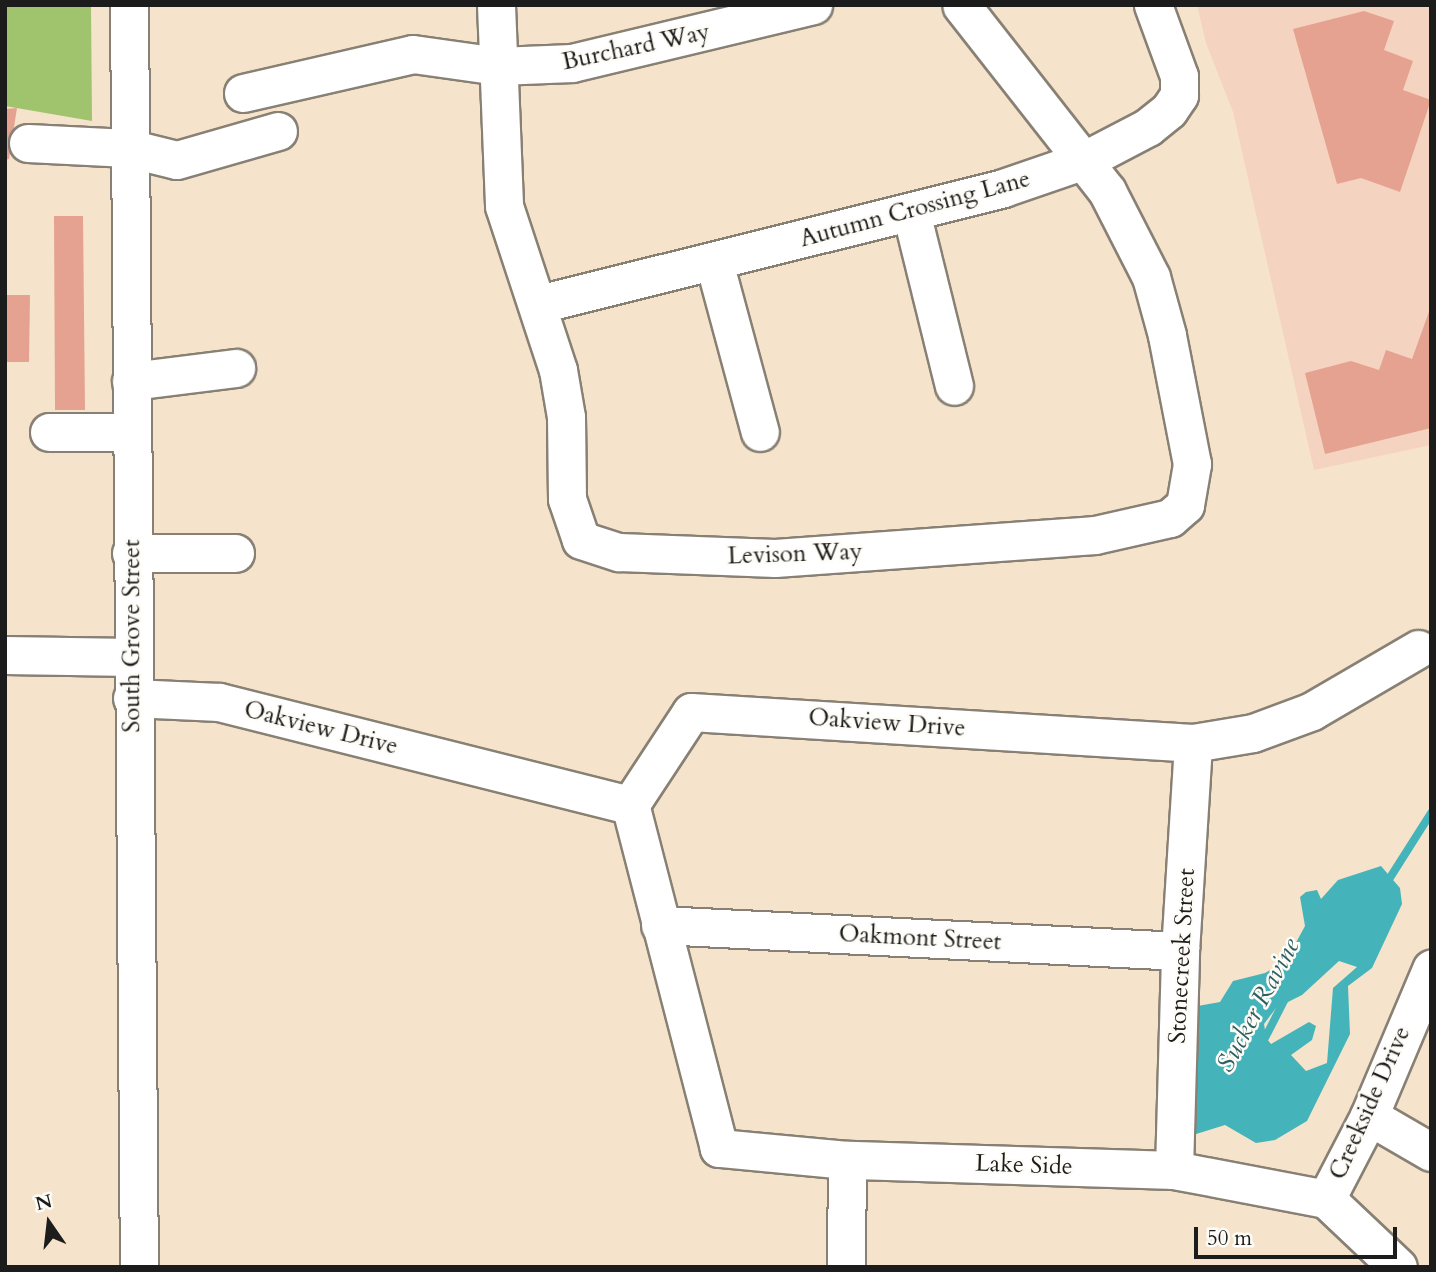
<!DOCTYPE html>
<html>
<head>
<meta charset="utf-8">
<style>
  body { margin:0 }
  #map { position:relative; width:1436px; height:1272px; overflow:hidden; background:#f5e4cb; font-family:Cardo,serif }
  div>[style] { position:absolute }
  .built>* { inset:0; background:#f5d3c1 }
  .green>* { inset:0; background:#a0c46e }
  .water>* { inset:0; background:#44b4ba }
  .stream>* { height:8px; margin:-4px; padding:0 4px; transform-origin:4px; border-radius:4px; background:#44b4ba }
  .building>* { inset:0; background:#e6a290 }
  .roads { filter:drop-shadow(2px 0 #888074) drop-shadow(-2px 0 #888074) drop-shadow(0 2px #888074) drop-shadow(0 -2px #888074) }
  .minor>* { height:37px; margin:-18.5px; padding:0 18.5px; transform-origin:18.5px; border-radius:18.5px; background:#fff }
  span { translate:-50% -50%; white-space:nowrap; text-align:center; line-height:1.15; -webkit-text-stroke:5px #fdfcf7; paint-order:stroke }
  .street-label { font-size:24px; color:#1c1c1c }
  .water-label { font-size:26px; color:#2e6063; font-style:italic }
  .frame { position:absolute; inset:0; border:7px solid #1c1c1c; pointer-events:none }
  .north { position:absolute; left:14px; top:1188px; width:70px; height:70px; -webkit-text-stroke:5px #fdfcf7; paint-order:stroke; rotate:346deg; font-size:19px; font-weight:700; line-height:28px; text-align:center; color:#1c1c1c }
  .north::after { content:''; display:block; margin:auto; width:24px; height:32px; background:#1c1c1c; clip-path:polygon(50% 0,100% 100%,50% 72%,0 100%) }
  .scale { position:absolute; left:1194px; top:1227px; width:203px; height:32px; box-sizing:border-box; border:4px solid #1c1c1c; border-top:0; padding-left:9px; font-size:21px; line-height:24px; white-space:nowrap; color:#1c1c1c; -webkit-text-stroke:5px #fdfcf7; paint-order:stroke }
</style>
</head>
<body>
<div id="map">
  <div class="built">
    <div style="clip-path:polygon(1197px 5px,1431px 5px,1431px 445px,1314px 470px,1233px 112px,1206px 43px)"></div>
  </div>
  <div class="green">
    <div style="clip-path:polygon(5px 5px,91px 5px,92px 121px,5px 106px)"></div>
  </div>
  <div class="water">
    <div style="clip-path:polygon(evenodd,1381px 866px,1400px 888px,1402px 904px,1372px 968px,1348px 986px,1350px 1034px,1307px 1121px,1275px 1140px,1256px 1143px,1225px 1125px,1193px 1135px,1188px 1114px,1196px 1102px,1192px 1007px,1220px 1002px,1233px 981px,1265px 973px,1286px 961px,1305px 926px,1300px 897px,1306px 892px,1317px 890px,1321px 899px,1338px 880px,1381px 866px,1339px 961px,1357px 967px,1333px 988px,1327px 1063px,1306px 1071px,1291px 1055px,1312px 1040px,1316px 1026px,1309px 1022px,1271px 1044px,1267px 1039px,1274px 1027px,1265px 1030px,1264px 1024px,1276px 1008px,1302px 995px,1339px 961px)"></div>
  </div>
  <div class="stream">
    <div style="left:1386px;top:884px;width:84px;rotate:-57.6deg"></div>
    <div style="left:1265px;top:1038px;width:46px;rotate:-62.9deg"></div>
  </div>
  <div class="building">
    <div style="clip-path:polygon(1364px 11px,1394px 21px,1384px 50px,1413px 61px,1403px 90px,1431px 100px,1400px 192px,1361px 178px,1337px 184px,1293px 29px)"></div>
    <div style="clip-path:polygon(17px 108px,9px 159px,5px 160px,5px 109px)"></div>
    <div style="clip-path:polygon(54px 216px,83px 216px,85px 410px,55px 410px)"></div>
    <div style="clip-path:polygon(5px 295px,30px 295px,29px 362px,5px 362px)"></div>
    <div style="clip-path:polygon(1431px 306px,1431px 428px,1325px 454px,1305px 373px,1351px 361px,1379px 370px,1386px 350px,1412px 359px)"></div>
  </div>
  <div class="roads">
    <div class="minor">
      <div style="left:129px;top:5px;width:1262px;rotate:89.55deg"></div>
      <div style="left:496px;top:5px;width:201px;rotate:87.7deg"></div>
      <div style="left:504px;top:206px;width:173px;rotate:71.8deg"></div>
      <div style="left:558px;top:370px;width:48px;rotate:80.3deg"></div>
      <div style="left:566px;top:417px;width:82px;rotate:89.3deg"></div>
      <div style="left:567px;top:499px;width:43px;rotate:71.1deg"></div>
      <div style="left:581px;top:540px;width:40px;rotate:18deg"></div>
      <div style="left:619px;top:552px;width:156px;rotate:2.2deg"></div>
      <div style="left:775px;top:558px;width:321px;rotate:-4.1deg"></div>
      <div style="left:1095px;top:535px;width:77px;rotate:-12.8deg"></div>
      <div style="left:1170px;top:518px;width:20px;rotate:-41deg"></div>
      <div style="left:1185px;top:505px;width:42px;rotate:-80.3deg"></div>
      <div style="left:1192px;top:464px;width:131px;rotate:-101deg"></div>
      <div style="left:1167px;top:335px;width:60px;rotate:-105.4deg"></div>
      <div style="left:1151px;top:277px;width:97px;rotate:-117.1deg"></div>
      <div style="left:1107px;top:191px;width:236px;rotate:-128.1deg"></div>
      <div style="left:243px;top:93px;width:174px;rotate:-12.9deg"></div>
      <div style="left:413px;top:54px;width:86px;rotate:8deg"></div>
      <div style="left:498px;top:66px;width:74px;rotate:-2.3deg"></div>
      <div style="left:572px;top:63px;width:248px;rotate:-13.5deg"></div>
      <div style="left:28px;top:143px;width:100px;rotate:2.9deg"></div>
      <div style="left:128px;top:148px;width:50px;rotate:13.8deg"></div>
      <div style="left:177px;top:160px;width:105px;rotate:-16deg"></div>
      <div style="left:911px;top:212px;width:179px;rotate:76.1deg"></div>
      <div style="left:714px;top:262px;width:176px;rotate:74.9deg"></div>
      <div style="left:539px;top:304px;width:478px;rotate:-14deg"></div>
      <div style="left:1003px;top:188px;width:87px;rotate:-18.9deg"></div>
      <div style="left:1085px;top:160px;width:71px;rotate:-27.6deg"></div>
      <div style="left:1148px;top:127px;width:27px;rotate:-39deg"></div>
      <div style="left:1169px;top:110px;width:18px;rotate:-56deg"></div>
      <div style="left:1179px;top:95px;width:19px;rotate:-90deg"></div>
      <div style="left:1179px;top:76px;width:76px;rotate:-110.1deg"></div>
      <div style="left:131px;top:381px;width:106px;rotate:-7.1deg"></div>
      <div style="left:49px;top:432px;width:81px"></div>
      <div style="left:131px;top:553px;width:104px"></div>
      <div style="left:5px;top:655px;width:128px;rotate:0.9deg"></div>
      <div style="left:132px;top:698px;width:87px;rotate:2.6deg"></div>
      <div style="left:219px;top:702px;width:424px;rotate:14.1deg"></div>
      <div style="left:660px;top:925px;width:521px;rotate:2.86deg"></div>
      <div style="left:1369px;top:1116px;width:72px;rotate:30.1deg"></div>
      <div style="left:1174px;top:1170px;width:219px;rotate:-88.4deg"></div>
      <div style="left:1180px;top:951px;width:208px;rotate:-86.4deg"></div>
      <div style="left:1326px;top:1199px;width:155px;rotate:-169.2deg"></div>
      <div style="left:1174px;top:1170px;width:327px;rotate:-178.2deg"></div>
      <div style="left:847px;top:1160px;width:129px;rotate:-174.6deg"></div>
      <div style="left:719px;top:1148px;width:354px;rotate:-104.5deg"></div>
      <div style="left:630px;top:805px;width:111px;rotate:-56.7deg"></div>
      <div style="left:691px;top:712px;width:503px;rotate:3.53deg"></div>
      <div style="left:1193px;top:743px;width:61px;rotate:-9.5deg"></div>
      <div style="left:1253px;top:733px;width:63px;rotate:-20.4deg"></div>
      <div style="left:1312px;top:711px;width:123px;rotate:-30.3deg"></div>
      <div style="left:1326px;top:1199px;width:93px;rotate:-62.6deg"></div>
      <div style="left:1369px;top:1116px;width:160px;rotate:-67.1deg"></div>
      <div style="left:1326px;top:1199px;width:99px;rotate:43.4deg"></div>
      <div style="left:846px;top:1267px;width:107px;rotate:-89.5deg"></div>
    </div>
  </div>
  <div class="street-label">
    <span style="left:636px;top:47px;rotate:-12deg">Burchard Way</span>
    <span style="left:915px;top:209px;rotate:-15deg">Autumn Crossing Lane</span>
    <span style="left:795px;top:554px;rotate:-2deg">Levison Way</span>
    <span style="left:132px;top:636px;rotate:-90deg">South Grove Street</span>
    <span style="left:887px;top:723px;rotate:4deg">Oakview Drive</span>
    <span style="left:321px;top:728px;rotate:14deg">Oakview Drive</span>
    <span style="left:920px;top:938px;rotate:3deg">Oakmont Street</span>
    <span style="left:1182px;top:956px;rotate:-87deg">Stonecreek Street</span>
    <span style="left:1370px;top:1103px;rotate:-66deg">Creekside Drive</span>
    <span style="left:1024px;top:1165px;rotate:2deg">Lake Side</span>
  </div>
  <div class="water-label">
    <span style="left:1258px;top:1005px;rotate:-62deg">Sucker Ravine</span>
  </div>
  <div class="frame"></div>
  <div class="north">N</div>
  <div class="scale">50 m</div>
</div>
</body>
</html>
